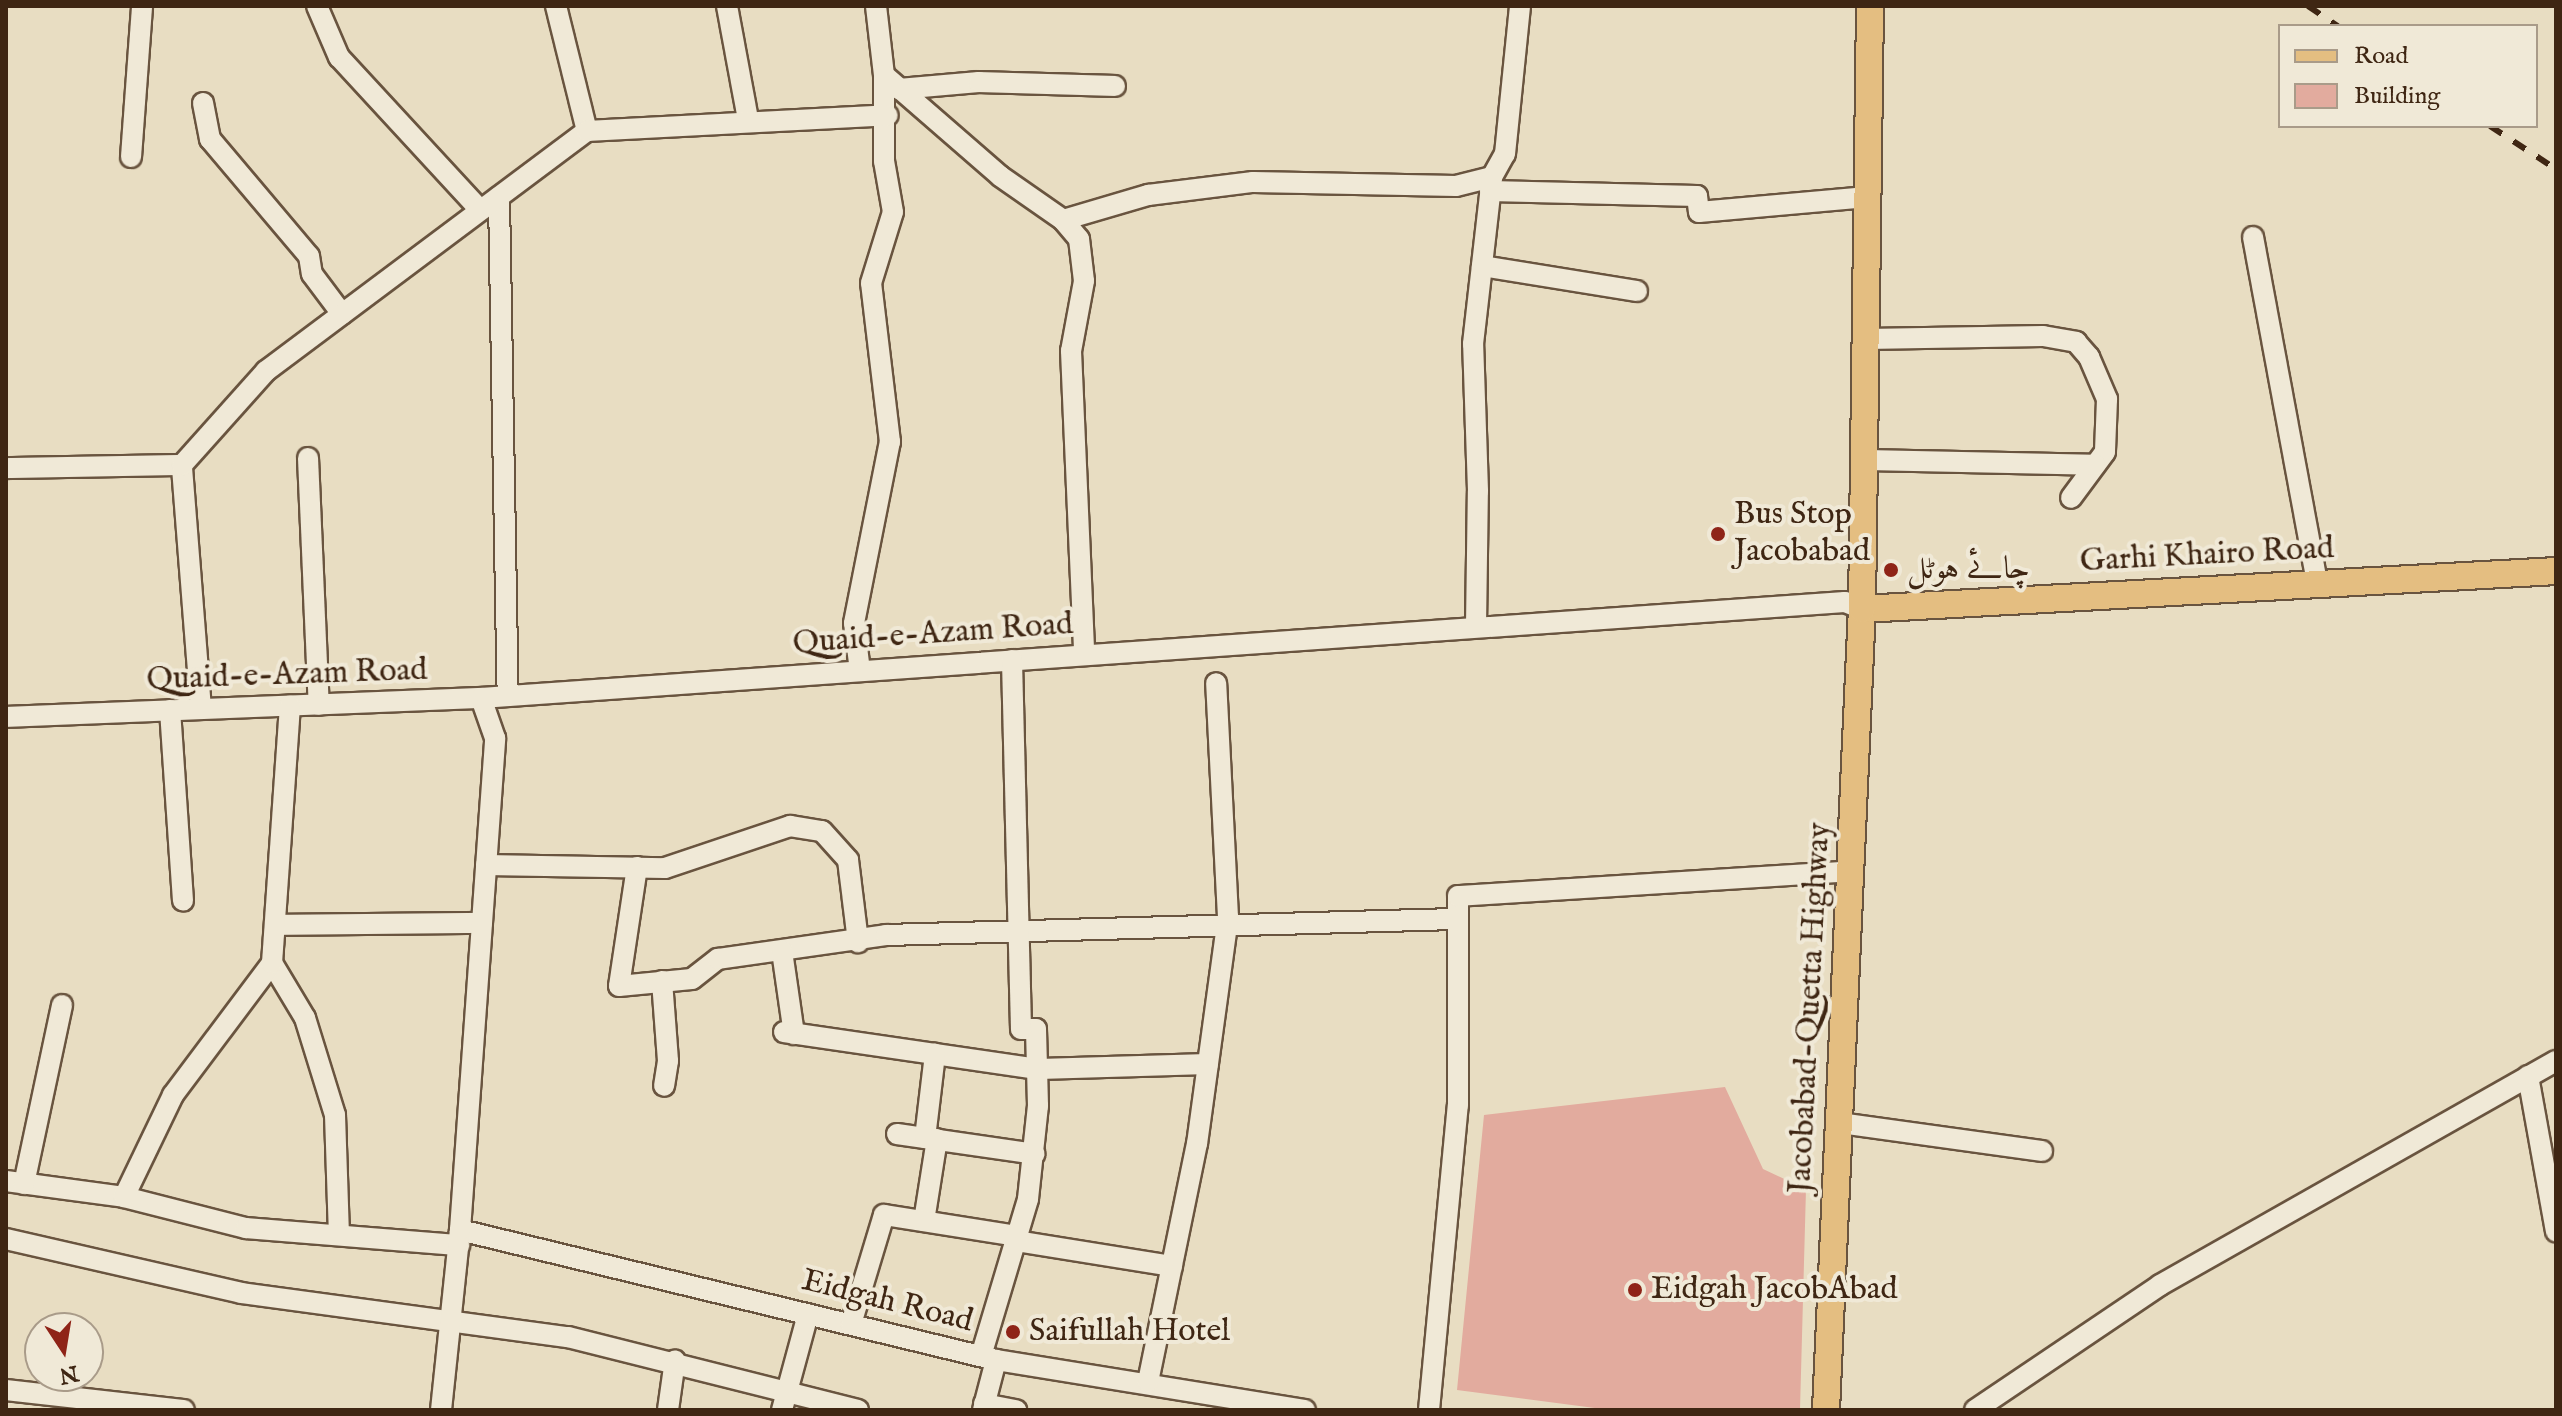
<!DOCTYPE html>
<html>
<head>
<meta charset="utf-8">
<style>
  body { margin:0 }
  #map { position:relative; width:2562px; height:1416px; overflow:hidden; background:#e8ddc2; font-family:"IM FELL English",Amiri,serif }
  div>[style] { position:absolute }
  .building>* { inset:0; background:#e2ab9e }
  .roads { filter:drop-shadow(2px 0 #69543f) drop-shadow(-2px 0 #69543f) drop-shadow(0 2px #69543f) drop-shadow(0 -2px #69543f) }
  .minor>* { height:20px; margin:-10px; padding:0 10px; transform-origin:10px; border-radius:10px; background:#f0e9d7 }
  .major>* { height:26px; margin:-13px; padding:0 13px; transform-origin:13px; border-radius:13px; background:#e4be81 }
  .rail>* { height:6px; margin-top:-3px; transform-origin:0; background:repeating-linear-gradient(90deg,#3f2613 0 14px,transparent 0 28px) }
  .dots>* { width:22px; height:22px; translate:-50% -50%; box-sizing:border-box; border:4px solid #f0e9d7; border-radius:50% }
  span { translate:-50% -50%; white-space:nowrap; text-align:center; line-height:1.15; -webkit-text-stroke:8px #f0e9d7; paint-order:stroke }
  .poi-label { font-size:32px; color:#3f2613 }
  .left { translate:0 -50%; text-align:left }
  .street-label { font-size:32px; color:#3f2613 }
  .frame { position:absolute; inset:0; border:8px solid #3f2613; pointer-events:none }
  .legend { position:absolute; left:2278px; top:24px; width:260px; height:104px; box-sizing:border-box; background:#f0e9d7; border:2px solid #a99b89; margin:0; padding:10px 14px; list-style:none; font-size:24px; color:#3f2613 }
  .legend li { display:flex; align-items:center; gap:16px; height:40px }
  .legend b { width:40px; border:2px solid #a99b89 }
  .north { position:absolute; left:24px; top:1312px; width:80px; height:80px; box-sizing:border-box; background:#f0e9d7; border:2px solid #a99b89; border-radius:50%; rotate:168deg; font-size:22px; font-weight:700; line-height:32px; text-align:center; color:#3f2613 }
  .north::after { content:''; display:block; margin:auto; width:28px; height:36px; background:#8f2418; clip-path:polygon(50% 0,100% 100%,50% 72%,0 100%) }
</style>
</head>
<body>
<div id="map">
  <div class="building">
    <div style="clip-path:polygon(1725px 1087px,1763px 1169px,1806px 1189px,1800px 1410px,1610px 1410px,1457px 1390px,1484px 1115px)"></div>
  </div>
  <div class="roads">
    <div class="minor">
      <div style="left:317px;top:6px;width:56px;rotate:66.7deg"></div>
      <div style="left:339px;top:57px;width:208px;rotate:47.3deg"></div>
      <div style="left:556px;top:6px;width:129px;rotate:76.1deg"></div>
      <div style="left:727px;top:6px;width:115px;rotate:79.5deg"></div>
      <div style="left:876px;top:6px;width:69px;rotate:83.4deg"></div>
      <div style="left:884px;top:75px;width:154px;rotate:41deg"></div>
      <div style="left:1000px;top:176px;width:77px;rotate:34.9deg"></div>
      <div style="left:1063px;top:220px;width:89px;rotate:-16.4deg"></div>
      <div style="left:1148px;top:195px;width:106px;rotate:-7.1deg"></div>
      <div style="left:1253px;top:182px;width:203px;rotate:1.1deg"></div>
      <div style="left:1456px;top:186px;width:37px;rotate:-14deg"></div>
      <div style="left:1492px;top:177px;width:26px;rotate:-61deg"></div>
      <div style="left:1505px;top:154px;width:149px;rotate:-84.2deg"></div>
      <div style="left:899px;top:89px;width:80px;rotate:-5deg"></div>
      <div style="left:979px;top:82px;width:136px;rotate:1.7deg"></div>
      <div style="left:203px;top:103px;width:37px;rotate:79deg"></div>
      <div style="left:210px;top:139px;width:153px;rotate:49.8deg"></div>
      <div style="left:309px;top:256px;width:18px;rotate:81deg"></div>
      <div style="left:312px;top:274px;width:50px;rotate:53.1deg"></div>
      <div style="left:131px;top:157px;width:151px;rotate:-85.8deg"></div>
      <div style="left:1490px;top:191px;width:207px;rotate:1.4deg"></div>
      <div style="left:1697px;top:196px;width:16px;rotate:83deg"></div>
      <div style="left:1699px;top:212px;width:169px;rotate:-5.1deg"></div>
      <div style="left:499px;top:197px;width:499px;rotate:89deg"></div>
      <div style="left:1063px;top:220px;width:25px;rotate:50deg"></div>
      <div style="left:1079px;top:239px;width:42px;rotate:83.2deg"></div>
      <div style="left:1084px;top:281px;width:71px;rotate:100.5deg"></div>
      <div style="left:1071px;top:351px;width:303px;rotate:87.5deg"></div>
      <div style="left:2253px;top:237px;width:353px;rotate:79.5deg"></div>
      <div style="left:1482px;top:266px;width:157px;rotate:9.2deg"></div>
      <div style="left:1866px;top:339px;width:177px;rotate:-1deg"></div>
      <div style="left:2043px;top:336px;width:34px;rotate:10deg"></div>
      <div style="left:2076px;top:342px;width:20px;rotate:49deg"></div>
      <div style="left:2089px;top:357px;width:46px;rotate:66.8deg"></div>
      <div style="left:2107px;top:399px;width:53px;rotate:92.2deg"></div>
      <div style="left:2105px;top:452px;width:57px;rotate:126.5deg"></div>
      <div style="left:308px;top:458px;width:247px;rotate:87.5deg"></div>
      <div style="left:1864px;top:460px;width:231px;rotate:1.2deg"></div>
      <div style="left:6px;top:468px;width:176px;rotate:-1deg"></div>
      <div style="left:1476px;top:626px;width:135px;rotate:-89.2deg"></div>
      <div style="left:1478px;top:491px;width:147px;rotate:-91.9deg"></div>
      <div style="left:1473px;top:344px;width:168px;rotate:-83.5deg"></div>
      <div style="left:860px;top:671px;width:48px;rotate:-97.1deg"></div>
      <div style="left:854px;top:623px;width:185px;rotate:-78.8deg"></div>
      <div style="left:890px;top:442px;width:160px;rotate:-96.8deg"></div>
      <div style="left:871px;top:283px;width:74px;rotate:-72.8deg"></div>
      <div style="left:893px;top:212px;width:52px;rotate:-100deg"></div>
      <div style="left:884px;top:161px;width:86px;rotate:-90deg"></div>
      <div style="left:201px;top:709px;width:245px;rotate:-94.5deg"></div>
      <div style="left:182px;top:465px;width:126px;rotate:-48.2deg"></div>
      <div style="left:266px;top:371px;width:401px;rotate:-36.8deg"></div>
      <div style="left:587px;top:131px;width:301px;rotate:-3deg"></div>
      <div style="left:170px;top:710px;width:191px;rotate:86.1deg"></div>
      <div style="left:6px;top:717px;width:475px;rotate:-2.3deg"></div>
      <div style="left:481px;top:698px;width:1367px;rotate:-4.03deg"></div>
      <div style="left:1845px;top:602px;width:18px;rotate:22deg"></div>
      <div style="left:486px;top:865px;width:179px;rotate:1deg"></div>
      <div style="left:665px;top:868px;width:132px;rotate:-18.6deg"></div>
      <div style="left:790px;top:826px;width:32px;rotate:9deg"></div>
      <div style="left:822px;top:831px;width:39px;rotate:48deg"></div>
      <div style="left:848px;top:860px;width:83px;rotate:83deg"></div>
      <div style="left:637px;top:867px;width:120px;rotate:98.6deg"></div>
      <div style="left:619px;top:986px;width:73px;rotate:-5.5deg"></div>
      <div style="left:692px;top:979px;width:33px;rotate:-38deg"></div>
      <div style="left:718px;top:959px;width:170px;rotate:-8.1deg"></div>
      <div style="left:886px;top:935px;width:568px;rotate:-1.61deg"></div>
      <div style="left:275px;top:925px;width:207px;rotate:-0.6deg"></div>
      <div style="left:782px;top:951px;width:84px;rotate:81.8deg"></div>
      <div style="left:272px;top:963px;width:64px;rotate:59deg"></div>
      <div style="left:305px;top:1018px;width:102px;rotate:72.8deg"></div>
      <div style="left:335px;top:1115px;width:120px;rotate:88.1deg"></div>
      <div style="left:662px;top:981px;width:80px;rotate:85.7deg"></div>
      <div style="left:668px;top:1061px;width:25px;rotate:99deg"></div>
      <div style="left:784px;top:1032px;width:258px;rotate:8.3deg"></div>
      <div style="left:1039px;top:1069px;width:169px;rotate:-1.7deg"></div>
      <div style="left:2528px;top:1076px;width:158px;rotate:79.8deg"></div>
      <div style="left:1840px;top:1123px;width:204px;rotate:7.9deg"></div>
      <div style="left:897px;top:1134px;width:139px;rotate:8.2deg"></div>
      <div style="left:925px;top:1138px;width:85px;rotate:-83.2deg"></div>
      <div style="left:6px;top:1181px;width:119px;rotate:7.7deg"></div>
      <div style="left:124px;top:1197px;width:126px;rotate:14.3deg"></div>
      <div style="left:246px;top:1228px;width:214px;rotate:4.6deg"></div>
      <div style="left:24px;top:1184px;width:183px;rotate:-78deg"></div>
      <div style="left:124px;top:1197px;width:113px;rotate:-64.3deg"></div>
      <div style="left:173px;top:1095px;width:165px;rotate:-53.1deg"></div>
      <div style="left:272px;top:963px;width:258px;rotate:-86deg"></div>
      <div style="left:924px;top:1221px;width:83px;rotate:-81deg"></div>
      <div style="left:460px;top:1230px;width:552px;rotate:13.63deg"></div>
      <div style="left:996px;top:1360px;width:313px;rotate:9.2deg"></div>
      <div style="left:6px;top:1239px;width:241px;rotate:12.9deg"></div>
      <div style="left:241px;top:1293px;width:330px;rotate:7.7deg"></div>
      <div style="left:568px;top:1337px;width:299px;rotate:14.1deg"></div>
      <div style="left:1016px;top:1241px;width:158px;rotate:9.1deg"></div>
      <div style="left:851px;top:1324px;width:114px;rotate:-73.2deg"></div>
      <div style="left:884px;top:1215px;width:135px;rotate:9deg"></div>
      <div style="left:981px;top:1356px;width:164px;rotate:-73.3deg"></div>
      <div style="left:1028px;top:1199px;width:94px;rotate:-83.9deg"></div>
      <div style="left:1038px;top:1106px;width:77px;rotate:-91.5deg"></div>
      <div style="left:1036px;top:1029px;width:15px;rotate:180deg"></div>
      <div style="left:1021px;top:1029px;width:369px;rotate:-91.4deg"></div>
      <div style="left:1148px;top:1382px;width:243px;rotate:-78.4deg"></div>
      <div style="left:1197px;top:1144px;width:229px;rotate:-82.2deg"></div>
      <div style="left:1228px;top:917px;width:234px;rotate:-92.9deg"></div>
      <div style="left:6px;top:1390px;width:179px;rotate:6.4deg"></div>
      <div style="left:984px;top:1404px;width:33px;rotate:11deg"></div>
      <div style="left:441px;top:1410px;width:181px;rotate:-84deg"></div>
      <div style="left:460px;top:1230px;width:493px;rotate:-85.9deg"></div>
      <div style="left:495px;top:738px;width:42px;rotate:-109.3deg"></div>
      <div style="left:668px;top:1410px;width:50px;rotate:-82deg"></div>
      <div style="left:782px;top:1410px;width:99px;rotate:-74.8deg"></div>
      <div style="left:983px;top:1410px;width:52px;rotate:-75.4deg"></div>
      <div style="left:1429px;top:1410px;width:306px;rotate:-84.6deg"></div>
      <div style="left:1458px;top:1105px;width:209px;rotate:-90deg"></div>
      <div style="left:1458px;top:896px;width:394px;rotate:-3.6deg"></div>
      <div style="left:1975px;top:1410px;width:223px;rotate:-34deg"></div>
      <div style="left:2160px;top:1285px;width:455px;rotate:-29.5deg"></div>
    </div>
    <div class="major">
      <div style="left:1862px;top:609px;width:695px;rotate:-3.13deg"></div>
      <div style="left:1826px;top:1410px;width:802px;rotate:-87.43deg"></div>
      <div style="left:1862px;top:609px;width:603px;rotate:-89.24deg"></div>
    </div>
  </div>
  <div class="rail">
    <div style="left:2308px;top:6px;width:36px;rotate:34deg"></div>
    <div style="left:2490px;top:126px;width:79px;rotate:33.1deg"></div>
  </div>
  <div class="dots">
    <div style="left:1718px;top:534px;background:#8f2418"></div>
    <div style="left:1891px;top:570px;background:#8f2418"></div>
    <div style="left:1635px;top:1290px;background:#8f2418"></div>
    <div style="left:1013px;top:1332px;background:#8f2418"></div>
  </div>
  <div class="poi-label">
    <span class="left" style="left:1734px;top:534px">Bus Stop<br>Jacobabad</span>
    <span class="left" style="left:1907px;top:570px">چائے ہوٹل</span>
    <span class="left" style="left:1651px;top:1290px">Eidgah JacobAbad</span>
    <span class="left" style="left:1029px;top:1332px">Saifullah Hotel</span>
  </div>
  <div class="street-label">
    <span style="left:2207px;top:556px;rotate:-3deg">Garhi Khairo Road</span>
    <span style="left:933px;top:635px;rotate:-4deg">Quaid-e-Azam Road</span>
    <span style="left:287px;top:676px;rotate:-2deg">Quaid-e-Azam Road</span>
    <span style="left:1811px;top:1008px;rotate:-87deg">Jacobabad-Quetta Highway</span>
    <span style="left:887px;top:1302px;rotate:14deg">Eidgah Road</span>
  </div>
  <div class="frame"></div>
  <ul class="legend">
  <li><b style="height:10px;background:#e4be81"></b>Road</li>
  <li><b style="height:22px;background:#e2ab9e"></b>Building</li>
  </ul>
  <div class="north">N</div>
</div>
</body>
</html>
